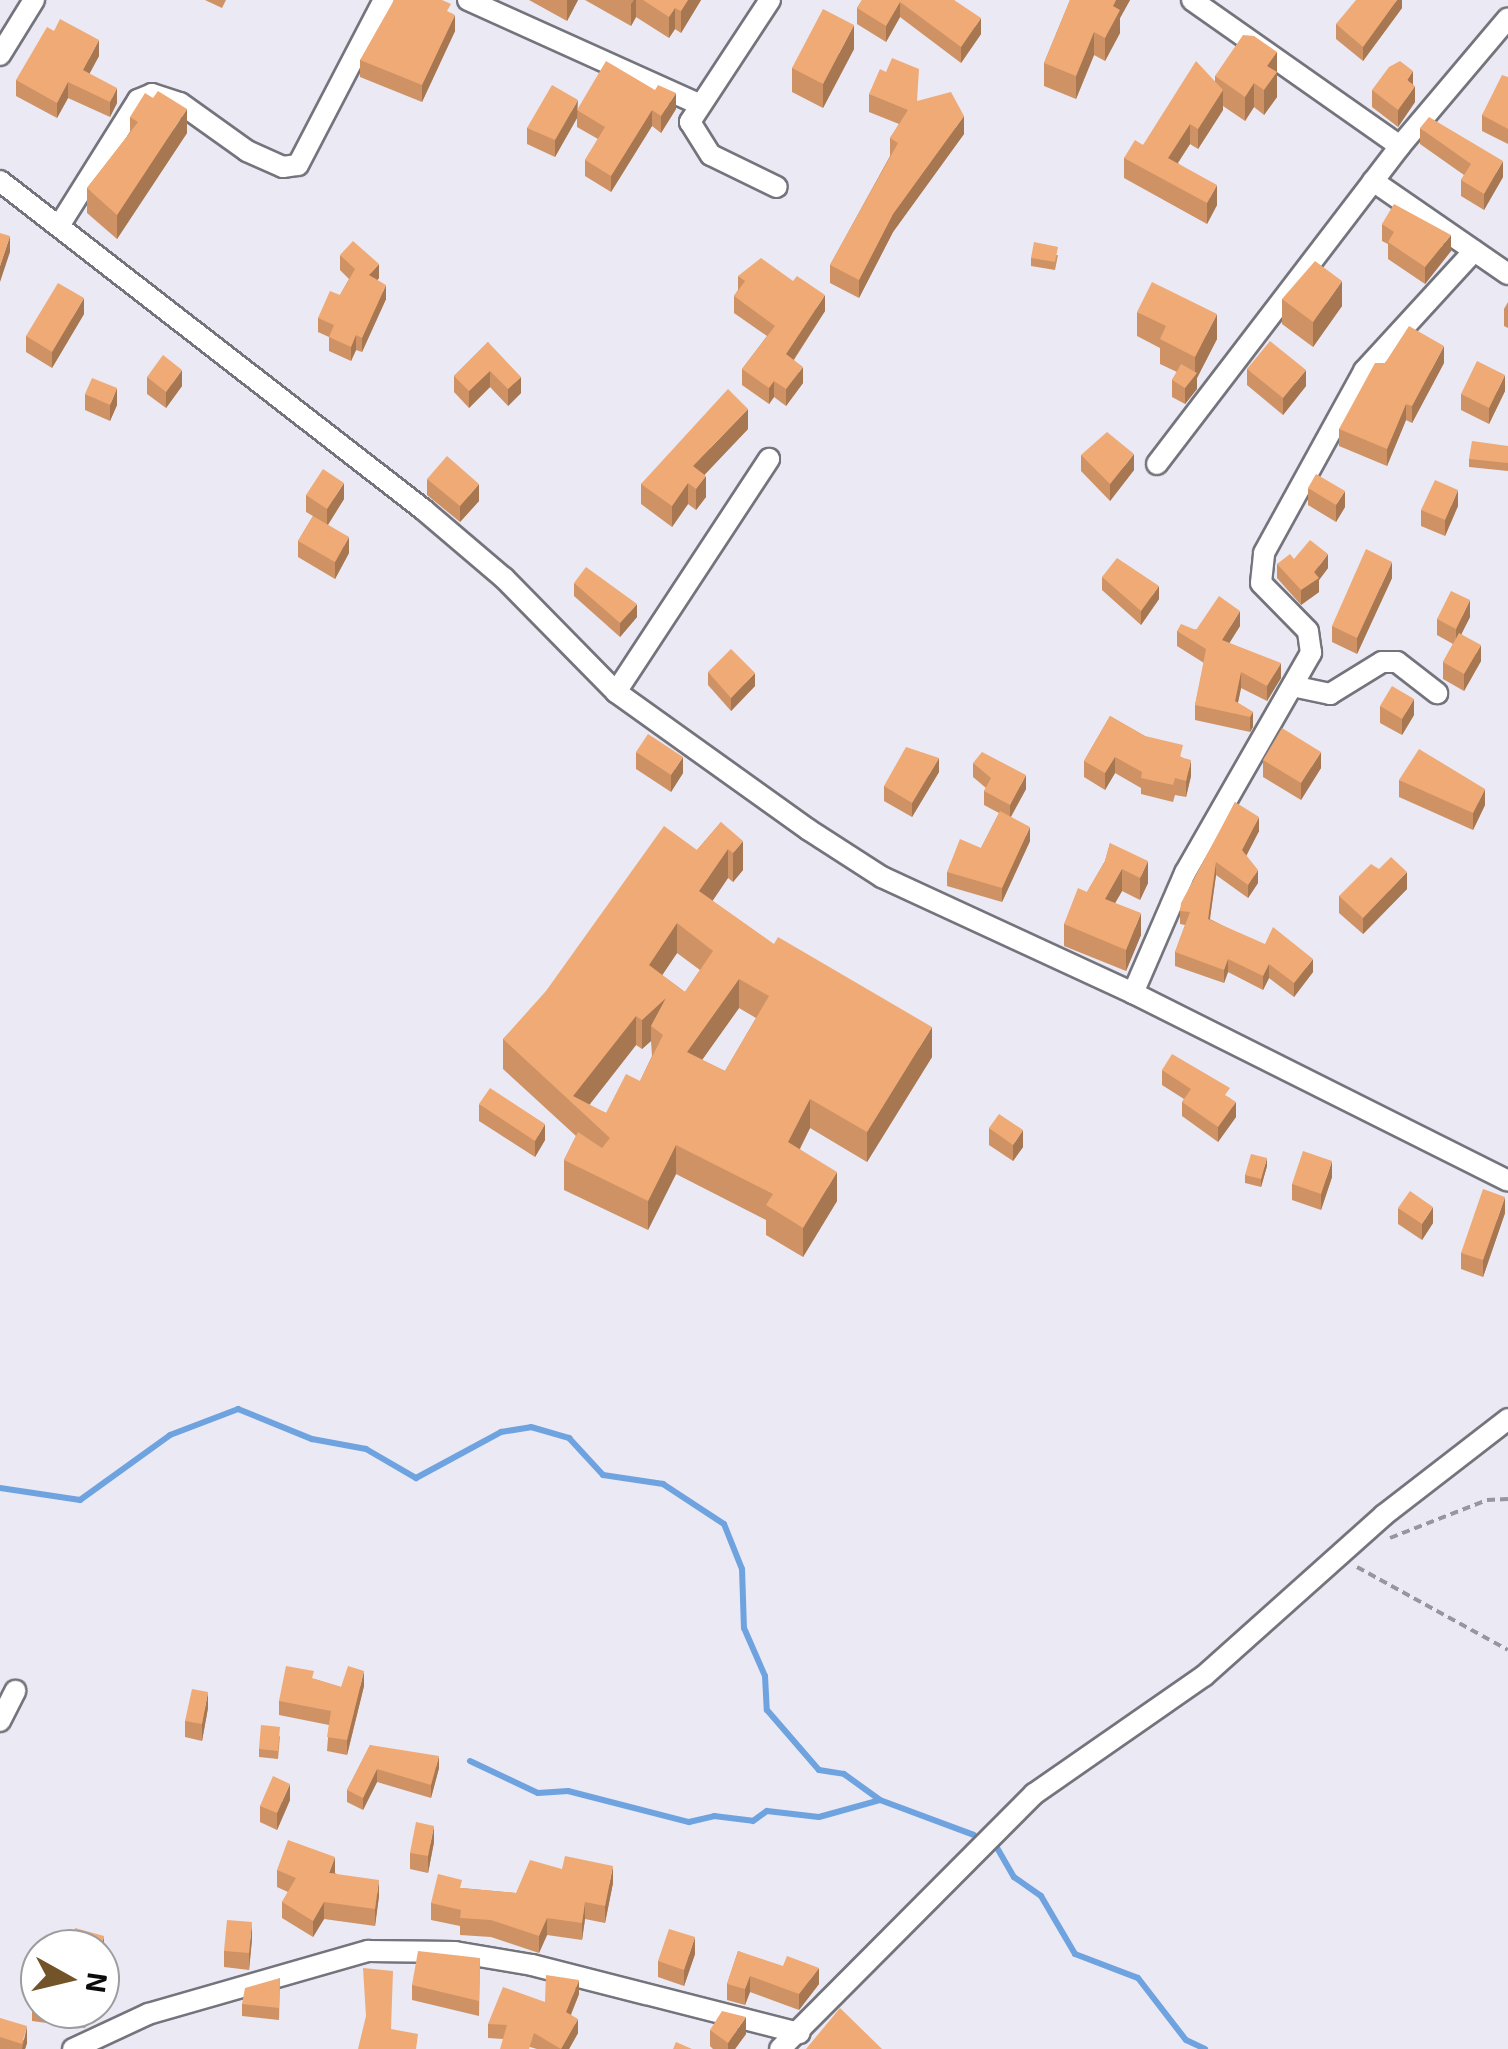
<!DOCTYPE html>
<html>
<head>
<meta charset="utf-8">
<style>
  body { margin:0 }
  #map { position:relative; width:1508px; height:2049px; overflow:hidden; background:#eae9f4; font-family:"Exo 2",sans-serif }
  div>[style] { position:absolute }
  .stream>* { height:6px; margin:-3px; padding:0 3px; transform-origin:3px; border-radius:3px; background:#6ea3e0 }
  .path>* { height:4px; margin-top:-2px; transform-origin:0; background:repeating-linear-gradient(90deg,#96969e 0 8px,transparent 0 13px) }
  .roads { filter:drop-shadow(2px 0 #74747d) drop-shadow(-2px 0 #74747d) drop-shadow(0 2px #74747d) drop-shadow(0 -2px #74747d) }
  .minor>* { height:20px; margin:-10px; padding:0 10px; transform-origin:10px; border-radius:10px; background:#fff }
  .wall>* { inset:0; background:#ce9265 }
  .shaded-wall>* { inset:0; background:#a77752 }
  .building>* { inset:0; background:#efaa75 }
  span { translate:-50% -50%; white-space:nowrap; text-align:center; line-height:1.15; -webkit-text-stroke:10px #fff; paint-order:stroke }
  .north { position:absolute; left:20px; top:1929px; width:100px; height:100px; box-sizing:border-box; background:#fff; border:2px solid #9d9d9f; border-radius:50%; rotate:98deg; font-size:28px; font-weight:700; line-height:40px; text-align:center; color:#0b0b0e }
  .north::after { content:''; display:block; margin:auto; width:35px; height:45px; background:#735429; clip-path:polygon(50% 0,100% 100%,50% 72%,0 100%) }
</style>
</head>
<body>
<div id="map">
  <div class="stream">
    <div style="left:0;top:1488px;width:81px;rotate:8.5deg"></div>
    <div style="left:80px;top:1500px;width:111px;rotate:-35.8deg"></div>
    <div style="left:170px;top:1435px;width:73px;rotate:-20.9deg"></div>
    <div style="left:238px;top:1409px;width:80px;rotate:22.1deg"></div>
    <div style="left:312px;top:1439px;width:55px;rotate:10.5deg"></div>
    <div style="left:366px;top:1449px;width:58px;rotate:30.1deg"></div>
    <div style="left:416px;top:1478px;width:97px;rotate:-28.4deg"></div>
    <div style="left:501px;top:1432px;width:30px;rotate:-9deg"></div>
    <div style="left:531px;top:1427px;width:40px;rotate:16deg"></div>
    <div style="left:569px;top:1438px;width:50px;rotate:47.4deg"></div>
    <div style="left:603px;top:1475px;width:61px;rotate:8.5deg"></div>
    <div style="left:663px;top:1484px;width:73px;rotate:33.3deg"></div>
    <div style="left:724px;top:1524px;width:48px;rotate:68.2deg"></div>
    <div style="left:742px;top:1569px;width:59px;rotate:88.1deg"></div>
    <div style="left:744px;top:1628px;width:52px;rotate:66.4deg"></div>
    <div style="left:765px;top:1676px;width:34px;rotate:87deg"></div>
    <div style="left:767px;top:1710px;width:79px;rotate:49.1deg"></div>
    <div style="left:819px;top:1770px;width:25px;rotate:9deg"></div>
    <div style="left:844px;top:1774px;width:44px;rotate:35.8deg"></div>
    <div style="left:470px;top:1761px;width:75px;rotate:25.2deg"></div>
    <div style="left:538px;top:1793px;width:30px;rotate:-4deg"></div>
    <div style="left:568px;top:1791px;width:125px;rotate:14.4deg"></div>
    <div style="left:689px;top:1822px;width:26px;rotate:-13deg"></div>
    <div style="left:714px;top:1816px;width:39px;rotate:7deg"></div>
    <div style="left:753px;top:1821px;width:17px;rotate:-36deg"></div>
    <div style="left:767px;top:1811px;width:52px;rotate:6.6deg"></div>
    <div style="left:819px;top:1817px;width:63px;rotate:-15.6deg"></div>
    <div style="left:880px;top:1800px;width:100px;rotate:20.4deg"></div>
    <div style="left:996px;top:1846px;width:36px;rotate:60deg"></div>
    <div style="left:1014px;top:1877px;width:33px;rotate:35deg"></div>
    <div style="left:1041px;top:1896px;width:67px;rotate:59.6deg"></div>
    <div style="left:1075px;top:1954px;width:67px;rotate:20.9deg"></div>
    <div style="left:1138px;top:1978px;width:78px;rotate:52.3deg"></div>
    <div style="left:1186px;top:2040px;width:21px;rotate:25deg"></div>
  </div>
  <div class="path">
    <div style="left:1390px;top:1538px;width:104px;rotate:-21.4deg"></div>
    <div style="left:1487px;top:1500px;width:21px;rotate:-3deg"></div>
    <div style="left:1357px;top:1567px;width:172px;rotate:28.8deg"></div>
  </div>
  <div class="roads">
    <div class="minor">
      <div style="left:468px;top:0;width:252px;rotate:24.3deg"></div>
      <div style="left:770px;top:0;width:146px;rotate:123.3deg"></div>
      <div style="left:690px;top:122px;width:39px;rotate:58deg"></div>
      <div style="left:711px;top:155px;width:73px;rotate:25.9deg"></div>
      <div style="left:1192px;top:0;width:254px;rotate:35.1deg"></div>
      <div style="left:0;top:55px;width:65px;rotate:-58.3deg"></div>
      <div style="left:0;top:181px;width:537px;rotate:37.81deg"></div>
      <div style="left:424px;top:510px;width:105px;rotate:40.4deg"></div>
      <div style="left:504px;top:578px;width:160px;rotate:45.5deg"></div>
      <div style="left:616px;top:692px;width:237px;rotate:35.6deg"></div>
      <div style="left:809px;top:830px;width:87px;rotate:32.8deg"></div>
      <div style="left:882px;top:877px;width:277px;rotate:24.8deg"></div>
      <div style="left:1133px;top:993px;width:419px;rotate:26.6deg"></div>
      <div style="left:1373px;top:181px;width:164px;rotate:34.6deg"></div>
      <div style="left:59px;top:226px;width:149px;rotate:-57.9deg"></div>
      <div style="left:138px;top:100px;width:15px;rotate:-23deg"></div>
      <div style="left:152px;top:94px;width:29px;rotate:18deg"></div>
      <div style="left:180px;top:103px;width:82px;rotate:35.6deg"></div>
      <div style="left:247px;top:151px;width:39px;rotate:24deg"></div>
      <div style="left:283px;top:167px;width:15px;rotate:-8deg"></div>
      <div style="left:298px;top:165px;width:186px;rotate:-62.5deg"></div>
      <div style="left:1157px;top:464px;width:400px;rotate:-52.6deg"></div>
      <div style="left:1400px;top:146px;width:167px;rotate:-49.8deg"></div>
      <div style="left:1297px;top:687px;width:34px;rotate:12deg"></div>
      <div style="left:1330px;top:694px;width:61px;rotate:-31.6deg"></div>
      <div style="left:1382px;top:662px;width:15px"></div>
      <div style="left:1397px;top:662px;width:51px;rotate:37.8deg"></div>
      <div style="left:616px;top:692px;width:279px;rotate:-56.7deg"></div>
      <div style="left:1133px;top:993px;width:131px;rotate:-66.6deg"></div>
      <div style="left:1185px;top:873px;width:254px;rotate:-60.2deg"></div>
      <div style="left:1311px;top:653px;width:22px;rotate:-98deg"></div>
      <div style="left:1308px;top:631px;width:67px;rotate:-134.4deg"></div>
      <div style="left:1261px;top:583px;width:30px;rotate:-84deg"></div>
      <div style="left:1264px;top:553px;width:208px;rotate:-61.2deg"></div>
      <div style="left:1364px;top:371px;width:163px;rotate:-47.5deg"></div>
      <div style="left:0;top:1721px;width:34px;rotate:-63deg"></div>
      <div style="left:73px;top:2049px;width:83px;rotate:-25deg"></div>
      <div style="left:148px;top:2014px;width:229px;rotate:-16deg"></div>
      <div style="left:368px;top:1951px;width:87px;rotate:0.7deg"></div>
      <div style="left:455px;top:1952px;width:78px;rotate:9.6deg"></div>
      <div style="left:532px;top:1965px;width:276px;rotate:14.3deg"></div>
      <div style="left:780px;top:2049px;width:360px;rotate:-45.1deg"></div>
      <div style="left:1034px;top:1794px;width:207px;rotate:-34.8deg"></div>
      <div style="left:1204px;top:1676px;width:241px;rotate:-41.8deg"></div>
      <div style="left:1384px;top:1515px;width:157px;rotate:-37.7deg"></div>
    </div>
  </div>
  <div class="wall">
    <div style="clip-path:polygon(205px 0,226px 0,222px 8px)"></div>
    <div style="clip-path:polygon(529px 0,578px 0,567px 21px)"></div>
    <div style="clip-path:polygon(585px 0,701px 0,681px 33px,675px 29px,669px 38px,636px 17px,631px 26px)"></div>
    <div style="clip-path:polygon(862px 0,954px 0,981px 34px,961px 63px,900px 17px,886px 42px,857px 24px,857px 8px)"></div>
    <div style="clip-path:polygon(1070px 0,1130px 0,1120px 18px,1120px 33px,1105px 61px,1094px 55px,1076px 99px,1044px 86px,1044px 63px)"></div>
    <div style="clip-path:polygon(1402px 0,1402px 8px,1363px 61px,1336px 39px,1336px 24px)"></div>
    <div style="clip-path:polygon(451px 13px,455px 31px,422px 102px,360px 77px,360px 60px)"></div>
    <div style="clip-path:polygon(854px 49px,823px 108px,792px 92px,792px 68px)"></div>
    <div style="clip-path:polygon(1277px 52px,1277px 97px,1264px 115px,1254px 107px,1245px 121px,1223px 106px,1223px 110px,1198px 149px,1190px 144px,1178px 163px,1217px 205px,1207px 224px,1124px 178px,1124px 158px,1143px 145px,1215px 81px,1215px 76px)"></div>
    <div style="clip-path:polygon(99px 56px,89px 73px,117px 103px,110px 117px,68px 98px,57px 118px,16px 96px,16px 80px)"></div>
    <div style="clip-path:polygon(1508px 77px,1508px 144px,1482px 131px,1482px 115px)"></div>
    <div style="clip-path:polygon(1372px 90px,1415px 102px,1398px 127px,1372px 107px)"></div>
    <div style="clip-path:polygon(869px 94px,918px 101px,964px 134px,893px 232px,859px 298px,830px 283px,830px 265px,890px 156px,890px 138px,899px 124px,869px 112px)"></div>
    <div style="clip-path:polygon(578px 109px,676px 109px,661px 133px,652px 126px,611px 192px,585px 176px,585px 160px,598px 139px,577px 127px,577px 118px,555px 157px,527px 144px,527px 128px)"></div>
    <div style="clip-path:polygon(130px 117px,187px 133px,117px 239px,87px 213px,87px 188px,130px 133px)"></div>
    <div style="clip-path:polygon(1420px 128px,1503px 177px,1484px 210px,1461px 196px,1461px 180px,1464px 175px,1420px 144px)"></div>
    <div style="clip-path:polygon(1382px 224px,1451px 251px,1425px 284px,1388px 259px,1388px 244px,1382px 241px)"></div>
    <div style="clip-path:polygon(340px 255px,379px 278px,377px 280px,386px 299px,362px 352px,356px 350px,351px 361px,329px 351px,329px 337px,318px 332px,318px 318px,340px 295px,349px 279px,340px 270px)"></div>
    <div style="clip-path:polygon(1058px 255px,1055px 270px,1031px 266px,1031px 258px)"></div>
    <div style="clip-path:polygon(738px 276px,825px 311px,794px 360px,803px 383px,786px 406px,774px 397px,769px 404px,742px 385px,742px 369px,767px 336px,734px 313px,734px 296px,738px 290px)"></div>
    <div style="clip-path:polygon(1282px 299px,1342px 306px,1313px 347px,1282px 324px)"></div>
    <div style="clip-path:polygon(1508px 302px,1508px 328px,1504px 326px,1504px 309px)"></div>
    <div style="clip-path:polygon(1137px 312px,1217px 339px,1197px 378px,1197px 389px,1185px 404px,1172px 397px,1172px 380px,1177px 372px,1160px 364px,1160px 348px,1137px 336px)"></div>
    <div style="clip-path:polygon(84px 314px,52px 368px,26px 352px,26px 336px)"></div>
    <div style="clip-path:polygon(488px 342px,521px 393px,508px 406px,490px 387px,469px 408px,454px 392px,454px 376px)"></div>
    <div style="clip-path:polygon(1444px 363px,1412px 423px,1406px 420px,1387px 466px,1339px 446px,1339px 429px)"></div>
    <div style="clip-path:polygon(1247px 369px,1306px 386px,1283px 415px,1247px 385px)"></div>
    <div style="clip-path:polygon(147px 377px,182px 386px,166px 408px,147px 394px)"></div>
    <div style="clip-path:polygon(1505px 391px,1489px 424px,1461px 410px,1461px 394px)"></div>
    <div style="clip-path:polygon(85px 394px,117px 405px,110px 421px,85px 410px)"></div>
    <div style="clip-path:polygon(748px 429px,704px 475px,706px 497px,696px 510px,688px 504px,672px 527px,641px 504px,641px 484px)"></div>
    <div style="clip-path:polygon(1508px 446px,1508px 471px,1469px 467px,1469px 459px)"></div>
    <div style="clip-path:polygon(1081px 455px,1134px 470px,1110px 501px,1081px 471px)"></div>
    <div style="clip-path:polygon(427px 479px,479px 501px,460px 522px,427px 495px)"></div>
    <div style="clip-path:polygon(1308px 488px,1345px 507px,1336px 522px,1308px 505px)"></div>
    <div style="clip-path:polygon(306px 495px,344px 499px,328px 525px,349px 553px,335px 579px,298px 557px,298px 541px,313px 516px,306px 512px)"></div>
    <div style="clip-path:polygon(1458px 506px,1445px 536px,1421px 526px,1421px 510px)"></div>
    <div style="clip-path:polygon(1294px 559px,1328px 568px,1319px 580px,1319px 592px,1301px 605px,1277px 578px,1277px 564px)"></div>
    <div style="clip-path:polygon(1102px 577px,1159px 599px,1141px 625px,1102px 590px)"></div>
    <div style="clip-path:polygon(1392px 578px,1357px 654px,1332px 642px,1332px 626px)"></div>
    <div style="clip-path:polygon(574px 583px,637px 617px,620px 637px,574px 596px)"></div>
    <div style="clip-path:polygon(1470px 617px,1461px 634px,1481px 661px,1464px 691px,1443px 679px,1443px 662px,1453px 644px,1437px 635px,1437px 619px)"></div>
    <div style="clip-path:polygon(1240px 626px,1229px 643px,1281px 678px,1267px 701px,1241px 688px,1238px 703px,1253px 712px,1253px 727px,1250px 732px,1195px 720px,1195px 705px,1204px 663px,1177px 646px,1177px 631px)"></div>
    <div style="clip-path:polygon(708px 672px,755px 686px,731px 711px,708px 685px)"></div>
    <div style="clip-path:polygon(1380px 706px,1414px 715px,1402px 735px,1380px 723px)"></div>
    <div style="clip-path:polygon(1110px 716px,1183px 758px,1191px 776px,1186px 797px,1175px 795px,1173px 802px,1141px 794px,1141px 788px,1115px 773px,1105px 790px,1084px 777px,1084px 761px)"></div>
    <div style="clip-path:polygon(636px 752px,683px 773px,671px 792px,636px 769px)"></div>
    <div style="clip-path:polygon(1263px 760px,1321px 768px,1301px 800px,1263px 777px)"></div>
    <div style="clip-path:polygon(973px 763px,1026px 789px,1011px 817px,1030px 841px,1002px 902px,947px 886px,947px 872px,981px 848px,999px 813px,984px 805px,984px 791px,986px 788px,973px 777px)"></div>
    <div style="clip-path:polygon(939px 772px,912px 817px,884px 801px,884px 786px)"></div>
    <div style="clip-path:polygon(1399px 780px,1485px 805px,1473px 830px,1399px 797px)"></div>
    <div style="clip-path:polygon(1235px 802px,1259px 831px,1246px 856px,1258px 883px,1248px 898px,1216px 875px,1210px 919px,1313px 972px,1294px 997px,1269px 978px,1263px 990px,1228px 972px,1224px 983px,1175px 966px,1175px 952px,1185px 925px,1180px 924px,1180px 911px)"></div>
    <div style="clip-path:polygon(evenodd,721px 822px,743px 870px,733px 882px,728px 878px,712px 901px,932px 1057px,867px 1162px,810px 1128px,800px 1149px,837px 1201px,803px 1257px,766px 1235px,766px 1220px,676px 1174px,648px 1230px,564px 1190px,564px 1160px,576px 1136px,503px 1069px,503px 1039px,697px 850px,721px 822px,677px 953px,700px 970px,685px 992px,662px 975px,677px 953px,721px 822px,739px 1008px,756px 1018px,725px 1071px,702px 1060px,739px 1008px,721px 822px,651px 1041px,652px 1056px,640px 1081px,606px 1113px,589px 1105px,636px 1045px,642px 1049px,651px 1041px)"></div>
    <div style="clip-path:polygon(1110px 843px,1148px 883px,1140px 900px,1122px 891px,1115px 903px,1141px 935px,1126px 971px,1064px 946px,1064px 924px,1087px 892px,1105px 861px)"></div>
    <div style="clip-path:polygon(1407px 889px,1363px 934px,1339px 913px,1339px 896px)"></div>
    <div style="clip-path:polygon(1162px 1070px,1230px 1098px,1236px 1117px,1218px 1142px,1182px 1116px,1182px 1102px,1184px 1099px,1162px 1085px)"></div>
    <div style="clip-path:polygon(479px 1104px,545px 1140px,535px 1157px,479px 1121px)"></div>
    <div style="clip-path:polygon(989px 1128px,1023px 1147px,1013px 1161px,989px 1145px)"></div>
    <div style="clip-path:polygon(1267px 1166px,1261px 1187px,1245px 1183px,1245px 1175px)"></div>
    <div style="clip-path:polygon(1332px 1177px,1321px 1210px,1292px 1200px,1292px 1184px)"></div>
    <div style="clip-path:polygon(1398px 1208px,1433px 1223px,1422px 1240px,1398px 1224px)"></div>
    <div style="clip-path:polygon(1505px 1213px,1483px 1277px,1461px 1269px,1461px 1253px)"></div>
    <div style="clip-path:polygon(314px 1679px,341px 1687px,364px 1686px,347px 1755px,327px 1751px,329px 1725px,279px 1715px,279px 1701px)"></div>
    <div style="clip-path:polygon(208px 1708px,202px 1741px,185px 1737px,185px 1721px)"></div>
    <div style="clip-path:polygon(280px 1736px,278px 1759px,259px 1757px,259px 1749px)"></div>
    <div style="clip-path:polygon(370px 1745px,439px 1768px,431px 1798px,377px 1782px,363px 1810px,347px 1802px,347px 1790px)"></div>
    <div style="clip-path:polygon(290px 1800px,277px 1830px,260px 1822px,260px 1806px)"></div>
    <div style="clip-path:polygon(434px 1842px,428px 1873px,410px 1869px,410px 1853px)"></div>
    <div style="clip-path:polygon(277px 1870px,335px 1873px,379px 1896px,375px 1926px,324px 1919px,313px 1937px,282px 1918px,282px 1902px,288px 1892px,277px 1887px)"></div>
    <div style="clip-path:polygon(613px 1883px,605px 1923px,585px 1919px,582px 1940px,547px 1935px,539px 1953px,491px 1937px,460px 1935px,460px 1926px,431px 1920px,431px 1903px,462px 1888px,516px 1893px)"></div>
    <div style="clip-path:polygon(252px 1939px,249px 1970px,224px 1967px,224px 1951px)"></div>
    <div style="clip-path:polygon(738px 1951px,819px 1984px,799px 2010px,750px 1992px,745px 2005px,727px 2000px,727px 1984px)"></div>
    <div style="clip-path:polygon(695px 1954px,684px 1986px,658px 1977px,658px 1961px)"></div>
    <div style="clip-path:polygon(480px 1958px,479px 2016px,412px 2000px,412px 1985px)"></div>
    <div style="clip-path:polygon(280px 1978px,279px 2020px,242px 2016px,242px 2004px)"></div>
    <div style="clip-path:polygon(579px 1994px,571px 2015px,578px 2033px,569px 2049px,537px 2049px,503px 2039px,488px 2038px,488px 2024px,545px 2002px)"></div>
    <div style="clip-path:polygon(32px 2008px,40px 2009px,89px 2009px,85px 2028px,32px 2021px)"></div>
    <div style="clip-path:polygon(0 2018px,27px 2043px,25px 2049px,0 2049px)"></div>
    <div style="clip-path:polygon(710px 2030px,746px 2034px,735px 2049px,713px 2049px,710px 2046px)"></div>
  </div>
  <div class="shaded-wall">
    <div style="clip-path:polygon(567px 0,578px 0,567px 21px)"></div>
    <div style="clip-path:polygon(634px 0,636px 0,636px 17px,631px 26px,631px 4px)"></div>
    <div style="clip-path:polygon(688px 0,701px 0,681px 33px,681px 11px)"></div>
    <div style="clip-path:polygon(1116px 0,1130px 0,1120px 18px,1120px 33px,1105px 61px,1105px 38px,1113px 6px)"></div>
    <div style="clip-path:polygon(1397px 0,1402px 0,1402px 8px,1363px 61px,1363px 47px)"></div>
    <div style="clip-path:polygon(900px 2px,900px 17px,886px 42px,886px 26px)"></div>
    <div style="clip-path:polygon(675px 8px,675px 29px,669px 38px,669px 17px)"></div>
    <div style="clip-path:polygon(455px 15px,455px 31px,422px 102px,422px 85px)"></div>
    <div style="clip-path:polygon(981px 18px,981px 34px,961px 63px,961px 47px)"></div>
    <div style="clip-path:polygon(854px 25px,854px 49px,823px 108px,823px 84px)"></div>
    <div style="clip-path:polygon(1094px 32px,1094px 55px,1076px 99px,1076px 76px)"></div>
    <div style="clip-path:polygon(99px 40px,99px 56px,83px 86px,83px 70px)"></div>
    <div style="clip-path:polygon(1277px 52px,1277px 97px,1264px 115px,1264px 90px,1267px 66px)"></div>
    <div style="clip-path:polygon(1413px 71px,1413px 87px,1407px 80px)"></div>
    <div style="clip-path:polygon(68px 82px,68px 98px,57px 118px,57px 103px)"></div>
    <div style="clip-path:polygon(1254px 83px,1254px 107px,1245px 121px,1245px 97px)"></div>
    <div style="clip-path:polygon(1415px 86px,1415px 102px,1398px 127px,1398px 110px)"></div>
    <div style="clip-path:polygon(117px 88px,117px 103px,110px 117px,110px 102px)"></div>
    <div style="clip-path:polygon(1223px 90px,1223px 110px,1198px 149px,1198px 129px)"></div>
    <div style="clip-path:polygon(676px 93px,676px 109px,661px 133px,661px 116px)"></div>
    <div style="clip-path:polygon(578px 100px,577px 118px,555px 157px,555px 140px)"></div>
    <div style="clip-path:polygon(187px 109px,187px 133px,117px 239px,117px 215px)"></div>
    <div style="clip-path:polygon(652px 110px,652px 126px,611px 192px,611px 176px)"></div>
    <div style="clip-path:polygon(964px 116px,964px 134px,893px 232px,859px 298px,859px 280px,893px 214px)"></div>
    <div style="clip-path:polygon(1190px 124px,1190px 144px,1168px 178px,1168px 158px)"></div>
    <div style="clip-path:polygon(1503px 161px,1503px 177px,1484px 210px,1484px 194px)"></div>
    <div style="clip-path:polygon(1217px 185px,1217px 205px,1207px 224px,1207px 203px)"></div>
    <div style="clip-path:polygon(1451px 235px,1451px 251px,1425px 284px,1425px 267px)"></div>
    <div style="clip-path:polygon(10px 236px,10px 252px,0 282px,0 266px)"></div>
    <div style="clip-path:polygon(379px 264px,379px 278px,369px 290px,369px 275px)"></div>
    <div style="clip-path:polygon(1342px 281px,1342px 306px,1313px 347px,1313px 322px)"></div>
    <div style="clip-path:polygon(386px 285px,386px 299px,362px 352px,362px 338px)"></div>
    <div style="clip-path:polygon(825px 295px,825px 311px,786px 371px,786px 354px)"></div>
    <div style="clip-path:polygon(84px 298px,84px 314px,52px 368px,52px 352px)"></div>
    <div style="clip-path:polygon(1217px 314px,1217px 339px,1197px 378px,1197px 389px,1185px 404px,1185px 388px,1195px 375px,1195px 357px)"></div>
    <div style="clip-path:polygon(356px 335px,356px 350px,351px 361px,351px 347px)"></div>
    <div style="clip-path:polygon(1444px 346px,1444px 363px,1412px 423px,1412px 406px)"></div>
    <div style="clip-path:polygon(803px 367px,803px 383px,786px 406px,786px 389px)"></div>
    <div style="clip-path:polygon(182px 370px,182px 386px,166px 408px,166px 392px)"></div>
    <div style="clip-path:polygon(1306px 370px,1306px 386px,1283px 415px,1283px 398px)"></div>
    <div style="clip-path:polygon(490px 371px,490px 387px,469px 408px,469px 391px)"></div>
    <div style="clip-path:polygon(1505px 375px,1505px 391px,1489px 424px,1489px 408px)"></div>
    <div style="clip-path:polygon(521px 377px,521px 393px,508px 406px,508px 389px)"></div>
    <div style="clip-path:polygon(774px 381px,774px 397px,769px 404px,769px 388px)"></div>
    <div style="clip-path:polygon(117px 388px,117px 405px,110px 421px,110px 405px)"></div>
    <div style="clip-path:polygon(1406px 404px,1406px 420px,1387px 466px,1387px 449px)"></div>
    <div style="clip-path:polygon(748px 409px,748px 429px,693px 487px,693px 466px)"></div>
    <div style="clip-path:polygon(1134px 454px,1134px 470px,1110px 501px,1110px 484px)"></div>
    <div style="clip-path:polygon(706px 476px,706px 497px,696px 510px,696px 489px)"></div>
    <div style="clip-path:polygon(344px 483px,344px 499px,327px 526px,327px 509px)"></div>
    <div style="clip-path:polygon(688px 483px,688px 504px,672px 527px,672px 506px)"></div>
    <div style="clip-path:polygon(479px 484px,479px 501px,460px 522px,460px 506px)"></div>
    <div style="clip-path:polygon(1458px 490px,1458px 506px,1445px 536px,1445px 520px)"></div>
    <div style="clip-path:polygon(1345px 491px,1345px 507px,1336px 522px,1336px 505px)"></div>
    <div style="clip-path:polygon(349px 537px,349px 553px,335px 579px,335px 562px)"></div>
    <div style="clip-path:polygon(1328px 554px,1328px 568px,1319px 580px,1319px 592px,1301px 605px,1301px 590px)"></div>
    <div style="clip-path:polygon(1392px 562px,1392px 578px,1357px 654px,1357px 638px)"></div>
    <div style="clip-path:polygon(1159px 586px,1159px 599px,1141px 625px,1141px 611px)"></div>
    <div style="clip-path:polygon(1470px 600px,1470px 617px,1456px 645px,1456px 629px)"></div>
    <div style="clip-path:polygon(637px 604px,637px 617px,620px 637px,620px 623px)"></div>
    <div style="clip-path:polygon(1240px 611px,1240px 626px,1222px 655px,1222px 640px)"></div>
    <div style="clip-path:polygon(1481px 645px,1481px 661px,1464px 691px,1464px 674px)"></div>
    <div style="clip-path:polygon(1281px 663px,1281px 678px,1267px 701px,1267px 686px)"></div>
    <div style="clip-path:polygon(1241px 672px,1241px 688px,1235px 716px,1235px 701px)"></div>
    <div style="clip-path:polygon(755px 673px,755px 686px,731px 711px,731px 698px)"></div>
    <div style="clip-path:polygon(1414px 699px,1414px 715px,1402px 735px,1402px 719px)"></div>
    <div style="clip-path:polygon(1253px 712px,1253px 727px,1250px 732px,1250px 717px)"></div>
    <div style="clip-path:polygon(1321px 752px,1321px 768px,1301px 800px,1301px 783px)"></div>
    <div style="clip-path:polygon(683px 757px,683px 773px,671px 792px,671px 775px)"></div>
    <div style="clip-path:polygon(1115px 757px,1115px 773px,1105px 790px,1105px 773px)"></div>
    <div style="clip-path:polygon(939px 758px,939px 772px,912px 817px,912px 803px)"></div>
    <div style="clip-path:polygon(1191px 760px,1191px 776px,1186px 797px,1186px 781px)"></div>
    <div style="clip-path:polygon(1026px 775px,1026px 789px,1010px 818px,1010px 805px)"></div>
    <div style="clip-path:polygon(1485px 789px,1485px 805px,1473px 830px,1473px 813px)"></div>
    <div style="clip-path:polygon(1259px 817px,1259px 831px,1242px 864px,1242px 850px)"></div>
    <div style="clip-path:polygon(1030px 827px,1030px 841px,1002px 902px,1002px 888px)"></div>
    <div style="clip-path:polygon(743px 841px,743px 870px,733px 882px,733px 853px)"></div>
    <div style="clip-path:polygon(728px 849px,728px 878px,699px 921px,699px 891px)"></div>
    <div style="clip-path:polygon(1148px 861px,1148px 883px,1140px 900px,1140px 878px)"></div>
    <div style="clip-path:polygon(1216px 862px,1216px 875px,1208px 932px,1208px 919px)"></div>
    <div style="clip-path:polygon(1122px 869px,1122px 891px,1105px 921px,1105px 899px)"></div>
    <div style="clip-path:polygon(1258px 870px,1258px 883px,1248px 898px,1248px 885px)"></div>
    <div style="clip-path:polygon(1407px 872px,1407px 889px,1363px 934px,1363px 918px)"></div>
    <div style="clip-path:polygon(1141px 913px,1141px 935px,1126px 971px,1126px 950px)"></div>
    <div style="clip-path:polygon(677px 923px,677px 953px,649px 995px,649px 965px)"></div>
    <div style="clip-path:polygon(1228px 959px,1228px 972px,1224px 983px,1224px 970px)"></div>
    <div style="clip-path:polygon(1313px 959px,1313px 972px,1294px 997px,1294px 983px)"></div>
    <div style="clip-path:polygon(1269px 964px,1269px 978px,1263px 990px,1263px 976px)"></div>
    <div style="clip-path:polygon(739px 979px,739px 1008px,687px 1081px,687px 1052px)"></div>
    <div style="clip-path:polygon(666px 998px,651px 1026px,651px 1041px,642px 1049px,642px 1020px)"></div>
    <div style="clip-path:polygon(636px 1016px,636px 1045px,583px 1113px,573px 1096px)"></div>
    <div style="clip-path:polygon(932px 1027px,932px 1057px,867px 1162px,867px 1132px)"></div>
    <div style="clip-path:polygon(810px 1099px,810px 1128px,788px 1172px,788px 1142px)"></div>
    <div style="clip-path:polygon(1236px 1102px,1236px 1117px,1218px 1142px,1218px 1127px)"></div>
    <div style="clip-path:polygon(545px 1124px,545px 1140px,535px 1157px,535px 1141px)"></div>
    <div style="clip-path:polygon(1023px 1130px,1023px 1147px,1013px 1161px,1013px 1145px)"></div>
    <div style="clip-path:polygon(676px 1145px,676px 1174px,648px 1230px,648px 1201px)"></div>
    <div style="clip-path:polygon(1267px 1158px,1267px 1166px,1261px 1187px,1261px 1179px)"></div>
    <div style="clip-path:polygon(1332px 1161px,1332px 1177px,1321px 1210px,1321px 1194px)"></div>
    <div style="clip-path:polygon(837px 1172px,837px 1201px,803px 1257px,803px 1228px)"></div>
    <div style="clip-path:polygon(1505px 1197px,1505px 1213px,1483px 1277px,1483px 1260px)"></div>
    <div style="clip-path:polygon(1433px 1207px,1433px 1223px,1422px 1240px,1422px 1224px)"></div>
    <div style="clip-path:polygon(364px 1671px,364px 1686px,347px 1755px,347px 1740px)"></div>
    <div style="clip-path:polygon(208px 1692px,208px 1708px,202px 1741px,202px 1724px)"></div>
    <div style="clip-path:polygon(439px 1756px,439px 1768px,431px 1798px,431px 1785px)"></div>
    <div style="clip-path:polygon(377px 1769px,377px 1782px,363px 1810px,363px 1798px)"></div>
    <div style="clip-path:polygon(290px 1784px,290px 1800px,277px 1830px,277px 1813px)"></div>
    <div style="clip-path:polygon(434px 1826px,434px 1842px,428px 1873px,428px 1856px)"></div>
    <div style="clip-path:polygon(335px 1857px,335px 1873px,329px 1873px)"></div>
    <div style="clip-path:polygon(613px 1866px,613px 1883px,605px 1923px,605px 1906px)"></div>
    <div style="clip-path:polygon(379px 1880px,379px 1896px,375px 1926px,375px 1909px)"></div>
    <div style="clip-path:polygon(324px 1902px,324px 1919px,313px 1937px,313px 1921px)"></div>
    <div style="clip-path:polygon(585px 1902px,585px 1919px,582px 1940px,582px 1923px)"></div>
    <div style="clip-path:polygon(547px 1918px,547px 1935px,539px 1953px,539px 1936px)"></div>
    <div style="clip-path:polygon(252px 1922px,252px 1939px,249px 1970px,249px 1953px)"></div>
    <div style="clip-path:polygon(104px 1936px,104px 1949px,100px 1965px,100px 1952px)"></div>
    <div style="clip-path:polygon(695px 1937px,695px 1954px,684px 1986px,684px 1970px)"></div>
    <div style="clip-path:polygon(819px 1968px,819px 1984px,799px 2010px,799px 1994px)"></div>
    <div style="clip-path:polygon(750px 1976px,750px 1992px,745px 2005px,745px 1989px)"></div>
    <div style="clip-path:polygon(579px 1980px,579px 1994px,566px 2026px,566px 2012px)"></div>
    <div style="clip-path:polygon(86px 2009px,89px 2009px,85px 2028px,85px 2015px)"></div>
    <div style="clip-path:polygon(746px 2017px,746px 2034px,735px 2049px,728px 2049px,728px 2043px)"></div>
    <div style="clip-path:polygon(578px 2019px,578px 2033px,569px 2049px,561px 2049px)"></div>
    <div style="clip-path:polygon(27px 2026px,27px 2043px,25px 2049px,22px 2049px)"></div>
  </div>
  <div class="building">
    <div style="clip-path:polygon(394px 0,442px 0,451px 4px,447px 11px,455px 15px,422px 85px,360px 60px)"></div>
    <div style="clip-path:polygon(643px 0,688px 0,681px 11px,675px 8px,669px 17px)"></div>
    <div style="clip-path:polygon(862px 0,954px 0,981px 18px,961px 47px,900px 2px,886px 26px,857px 8px)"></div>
    <div style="clip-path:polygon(1070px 0,1116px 0,1113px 6px,1120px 10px,1105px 38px,1094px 32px,1076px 76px,1044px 63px)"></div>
    <div style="clip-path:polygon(1356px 0,1397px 0,1363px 47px,1336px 24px)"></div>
    <div style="clip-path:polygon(823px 9px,854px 25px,823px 84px,792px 68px)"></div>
    <div style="clip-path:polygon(60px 19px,99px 40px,83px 70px,117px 88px,110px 102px,68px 82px,57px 103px,16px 80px,47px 27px,54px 31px)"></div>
    <div style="clip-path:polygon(1243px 35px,1254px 36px,1277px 52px,1267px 66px,1277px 72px,1264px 90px,1254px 83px,1245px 97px,1215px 76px)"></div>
    <div style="clip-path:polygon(892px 58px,919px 69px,917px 101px,951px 92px,964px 116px,893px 214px,859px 280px,830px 265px,898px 143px,890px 138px,908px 110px,869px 94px,880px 69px,886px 72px)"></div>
    <div style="clip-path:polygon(606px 61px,655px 90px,658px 85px,676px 93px,661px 116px,652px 110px,611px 176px,585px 160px,605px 127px,577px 110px)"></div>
    <div style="clip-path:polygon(1196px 61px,1223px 90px,1198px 129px,1190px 124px,1168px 158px,1217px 185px,1207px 203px,1124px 158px,1135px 140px,1143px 145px)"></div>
    <div style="clip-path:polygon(1400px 61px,1413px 71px,1407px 80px,1415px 86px,1398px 110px,1372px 90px,1389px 67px)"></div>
    <div style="clip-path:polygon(1502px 75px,1508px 77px,1508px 129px,1482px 115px)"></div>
    <div style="clip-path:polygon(552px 85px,578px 100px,555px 140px,527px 128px)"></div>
    <div style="clip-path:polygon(158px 91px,187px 109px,117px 215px,87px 188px,138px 122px,130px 117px,145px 93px,153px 98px)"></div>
    <div style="clip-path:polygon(1429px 117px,1503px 161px,1484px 194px,1461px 180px,1471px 164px,1420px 128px)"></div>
    <div style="clip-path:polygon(1394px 204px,1451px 235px,1425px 267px,1388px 242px,1394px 232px,1382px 224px)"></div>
    <div style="clip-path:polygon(0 233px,10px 236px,0 266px)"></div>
    <div style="clip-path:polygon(353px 241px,379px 264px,369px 275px,386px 285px,362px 338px,356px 335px,351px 347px,329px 337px,334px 325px,318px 318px,330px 291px,340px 295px,355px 269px,340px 255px)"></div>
    <div style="clip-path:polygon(1034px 242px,1058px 247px,1055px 262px,1031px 258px)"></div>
    <div style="clip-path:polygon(761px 258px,793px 281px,797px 276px,825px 295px,786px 354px,803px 367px,786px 389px,774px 381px,769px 388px,742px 369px,775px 326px,734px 296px,745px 281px,738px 276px)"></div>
    <div style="clip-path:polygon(1315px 261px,1342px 281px,1313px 322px,1282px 299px)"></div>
    <div style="clip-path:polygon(1152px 282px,1217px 314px,1195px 357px,1160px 339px,1166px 326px,1137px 312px)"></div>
    <div style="clip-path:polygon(58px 283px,84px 298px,52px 352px,26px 336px)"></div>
    <div style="clip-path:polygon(1409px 326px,1444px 346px,1412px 406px,1406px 404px,1387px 449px,1339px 429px,1375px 363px,1385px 363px)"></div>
    <div style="clip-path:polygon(1270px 341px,1306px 370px,1283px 398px,1247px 369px)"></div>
    <div style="clip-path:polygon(488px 342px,521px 377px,508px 389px,490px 371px,469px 391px,454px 376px)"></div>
    <div style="clip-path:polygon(163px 355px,182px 370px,166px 392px,147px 377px)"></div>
    <div style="clip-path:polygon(1477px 361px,1505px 375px,1489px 408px,1461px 394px)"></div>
    <div style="clip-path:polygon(1181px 364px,1197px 373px,1185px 388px,1172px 380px)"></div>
    <div style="clip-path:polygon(92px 378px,117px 388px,110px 405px,85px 394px)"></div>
    <div style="clip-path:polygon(728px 389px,748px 409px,693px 466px,706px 476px,696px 489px,688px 483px,672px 506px,641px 484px)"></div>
    <div style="clip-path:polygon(1107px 432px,1134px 454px,1110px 484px,1081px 455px)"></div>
    <div style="clip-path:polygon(1472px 441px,1508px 446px,1508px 463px,1469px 459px)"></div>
    <div style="clip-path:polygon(447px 456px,479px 484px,460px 506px,427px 479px)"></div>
    <div style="clip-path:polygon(323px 469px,344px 483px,327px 509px,306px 495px)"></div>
    <div style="clip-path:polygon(1316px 474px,1345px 491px,1336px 505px,1308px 488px)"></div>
    <div style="clip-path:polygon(1435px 480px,1458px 490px,1445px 520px,1421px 510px)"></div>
    <div style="clip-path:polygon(313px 516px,349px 537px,335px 562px,298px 541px)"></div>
    <div style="clip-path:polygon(1310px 540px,1328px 554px,1314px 572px,1319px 578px,1301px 590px,1277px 564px,1290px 554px,1294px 559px)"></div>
    <div style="clip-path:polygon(1366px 549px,1392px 562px,1357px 638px,1332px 626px)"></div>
    <div style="clip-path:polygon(1117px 558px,1159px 586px,1141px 611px,1102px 577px)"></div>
    <div style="clip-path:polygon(586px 567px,637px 604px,620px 623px,574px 583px)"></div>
    <div style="clip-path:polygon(1451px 591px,1470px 600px,1456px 629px,1437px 619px)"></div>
    <div style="clip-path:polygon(1219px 596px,1240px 611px,1222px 640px,1281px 663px,1267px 686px,1241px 672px,1235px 701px,1253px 712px,1250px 717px,1195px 705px,1206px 649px,1177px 631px,1181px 624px,1196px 630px)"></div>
    <div style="clip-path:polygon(1459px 633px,1481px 645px,1464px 674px,1443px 662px)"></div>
    <div style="clip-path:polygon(731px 649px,755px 673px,731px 698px,708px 672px)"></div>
    <div style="clip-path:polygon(1392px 686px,1414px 699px,1402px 719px,1380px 706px)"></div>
    <div style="clip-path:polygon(1110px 716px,1145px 736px,1183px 745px,1180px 757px,1191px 760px,1186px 781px,1175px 778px,1173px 785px,1141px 778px,1142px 772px,1115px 757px,1105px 773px,1084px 761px)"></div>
    <div style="clip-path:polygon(1282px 728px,1321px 752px,1301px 783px,1263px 760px)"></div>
    <div style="clip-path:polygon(648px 734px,683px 757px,671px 775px,636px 752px)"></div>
    <div style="clip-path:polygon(906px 747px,939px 758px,912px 803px,884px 786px)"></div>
    <div style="clip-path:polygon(1419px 749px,1485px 789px,1473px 813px,1399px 780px)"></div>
    <div style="clip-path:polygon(982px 752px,1026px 775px,1010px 805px,984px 791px,991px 778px,973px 763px)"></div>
    <div style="clip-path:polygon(1235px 802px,1259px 817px,1242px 850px,1258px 870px,1248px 885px,1216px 862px,1208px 919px,1265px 944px,1273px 927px,1313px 959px,1294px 983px,1269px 964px,1263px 976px,1228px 959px,1224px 970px,1175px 952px,1190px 912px,1180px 911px,1181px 903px)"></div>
    <div style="clip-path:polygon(1000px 811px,1030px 827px,1002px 888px,947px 872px,960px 839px,981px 848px)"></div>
    <div style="clip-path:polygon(evenodd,721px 822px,743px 841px,733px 853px,728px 849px,699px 891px,774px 944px,778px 937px,932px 1027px,867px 1132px,810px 1099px,788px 1142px,837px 1172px,803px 1228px,766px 1205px,773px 1194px,676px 1145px,648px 1201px,564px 1160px,578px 1132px,602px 1148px,610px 1138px,503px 1039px,546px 991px,664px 826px,697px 850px,721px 822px,677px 923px,713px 951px,685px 992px,649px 965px,677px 923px,721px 822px,739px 979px,769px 996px,725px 1071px,687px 1052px,739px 979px,721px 822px,666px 998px,651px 1026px,663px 1035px,640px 1081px,626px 1074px,606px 1113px,573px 1096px,636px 1016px,642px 1020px,666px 998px)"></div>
    <div style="clip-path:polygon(1110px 843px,1148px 861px,1140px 878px,1122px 869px,1105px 899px,1141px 913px,1126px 950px,1064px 924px,1078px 888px,1087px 892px,1105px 861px)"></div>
    <div style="clip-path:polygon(1391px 857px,1407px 872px,1363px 918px,1339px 896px,1371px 864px,1379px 869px)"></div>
    <div style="clip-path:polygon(1172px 1054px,1230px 1088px,1225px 1095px,1236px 1102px,1218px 1127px,1182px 1102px,1191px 1089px,1162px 1070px)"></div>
    <div style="clip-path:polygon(490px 1088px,545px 1124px,535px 1141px,479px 1104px)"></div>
    <div style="clip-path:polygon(999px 1114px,1023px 1130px,1013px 1145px,989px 1128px)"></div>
    <div style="clip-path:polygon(1303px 1151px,1332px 1161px,1321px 1194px,1292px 1184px)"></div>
    <div style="clip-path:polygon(1251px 1154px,1267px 1158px,1261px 1179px,1245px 1175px)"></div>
    <div style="clip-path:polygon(1483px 1189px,1505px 1197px,1483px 1260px,1461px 1253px)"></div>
    <div style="clip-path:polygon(1410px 1191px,1433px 1207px,1422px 1224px,1398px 1208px)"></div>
    <div style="clip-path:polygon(286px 1666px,314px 1671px,312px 1678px,341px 1687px,348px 1666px,364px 1671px,347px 1740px,327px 1737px,331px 1711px,279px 1701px)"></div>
    <div style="clip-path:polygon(192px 1689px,208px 1692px,202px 1724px,185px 1721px)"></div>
    <div style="clip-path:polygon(261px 1725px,280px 1727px,278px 1751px,259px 1749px)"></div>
    <div style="clip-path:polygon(370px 1745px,439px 1756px,431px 1785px,377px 1769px,363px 1798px,347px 1790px)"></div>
    <div style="clip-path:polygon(273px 1776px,290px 1784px,277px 1813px,260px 1806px)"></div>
    <div style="clip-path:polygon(416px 1822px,434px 1826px,428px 1856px,410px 1853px)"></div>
    <div style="clip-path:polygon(288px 1840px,335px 1857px,329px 1873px,379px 1880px,375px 1909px,324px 1902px,313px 1921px,282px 1902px,296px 1878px,277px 1870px)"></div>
    <div style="clip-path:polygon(565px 1856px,613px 1866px,605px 1906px,585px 1902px,582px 1923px,547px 1918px,539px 1936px,491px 1920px,460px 1918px,461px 1910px,431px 1903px,438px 1874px,462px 1880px,460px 1888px,516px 1893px,530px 1860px,562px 1869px)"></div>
    <div style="clip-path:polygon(227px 1920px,252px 1922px,249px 1953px,224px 1951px)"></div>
    <div style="clip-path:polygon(75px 1928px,104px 1936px,100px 1952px,100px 1949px,69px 1949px)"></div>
    <div style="clip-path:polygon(669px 1929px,695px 1937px,684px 1970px,658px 1961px)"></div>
    <div style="clip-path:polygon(418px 1951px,480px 1958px,479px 2001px,412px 1985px)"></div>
    <div style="clip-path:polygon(738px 1951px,783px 1966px,787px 1956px,819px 1968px,799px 1994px,750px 1976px,745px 1989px,727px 1984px)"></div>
    <div style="clip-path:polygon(363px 1968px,393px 1971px,391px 2029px,418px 2034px,416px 2049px,358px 2049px,366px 2016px)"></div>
    <div style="clip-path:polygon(546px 1975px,579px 1980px,566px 2012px,578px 2019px,561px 2049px,534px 2033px,529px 2049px,500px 2049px,507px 2025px,488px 2024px,503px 1987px,545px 2002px)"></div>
    <div style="clip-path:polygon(37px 1976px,40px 1976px,40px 2009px,32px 2008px)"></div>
    <div style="clip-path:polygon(280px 1978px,279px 2008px,242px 2004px,245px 1988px)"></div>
    <div style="clip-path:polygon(840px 2008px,882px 2049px,806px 2049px)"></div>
    <div style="clip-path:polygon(42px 2009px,86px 2009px,85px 2015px)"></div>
    <div style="clip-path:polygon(722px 2011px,746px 2017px,728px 2043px,710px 2030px)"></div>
    <div style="clip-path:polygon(0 2018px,27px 2026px,22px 2044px,0 2037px)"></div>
    <div style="clip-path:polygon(676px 2042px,692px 2049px,673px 2049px)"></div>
  </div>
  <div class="north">N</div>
</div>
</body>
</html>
